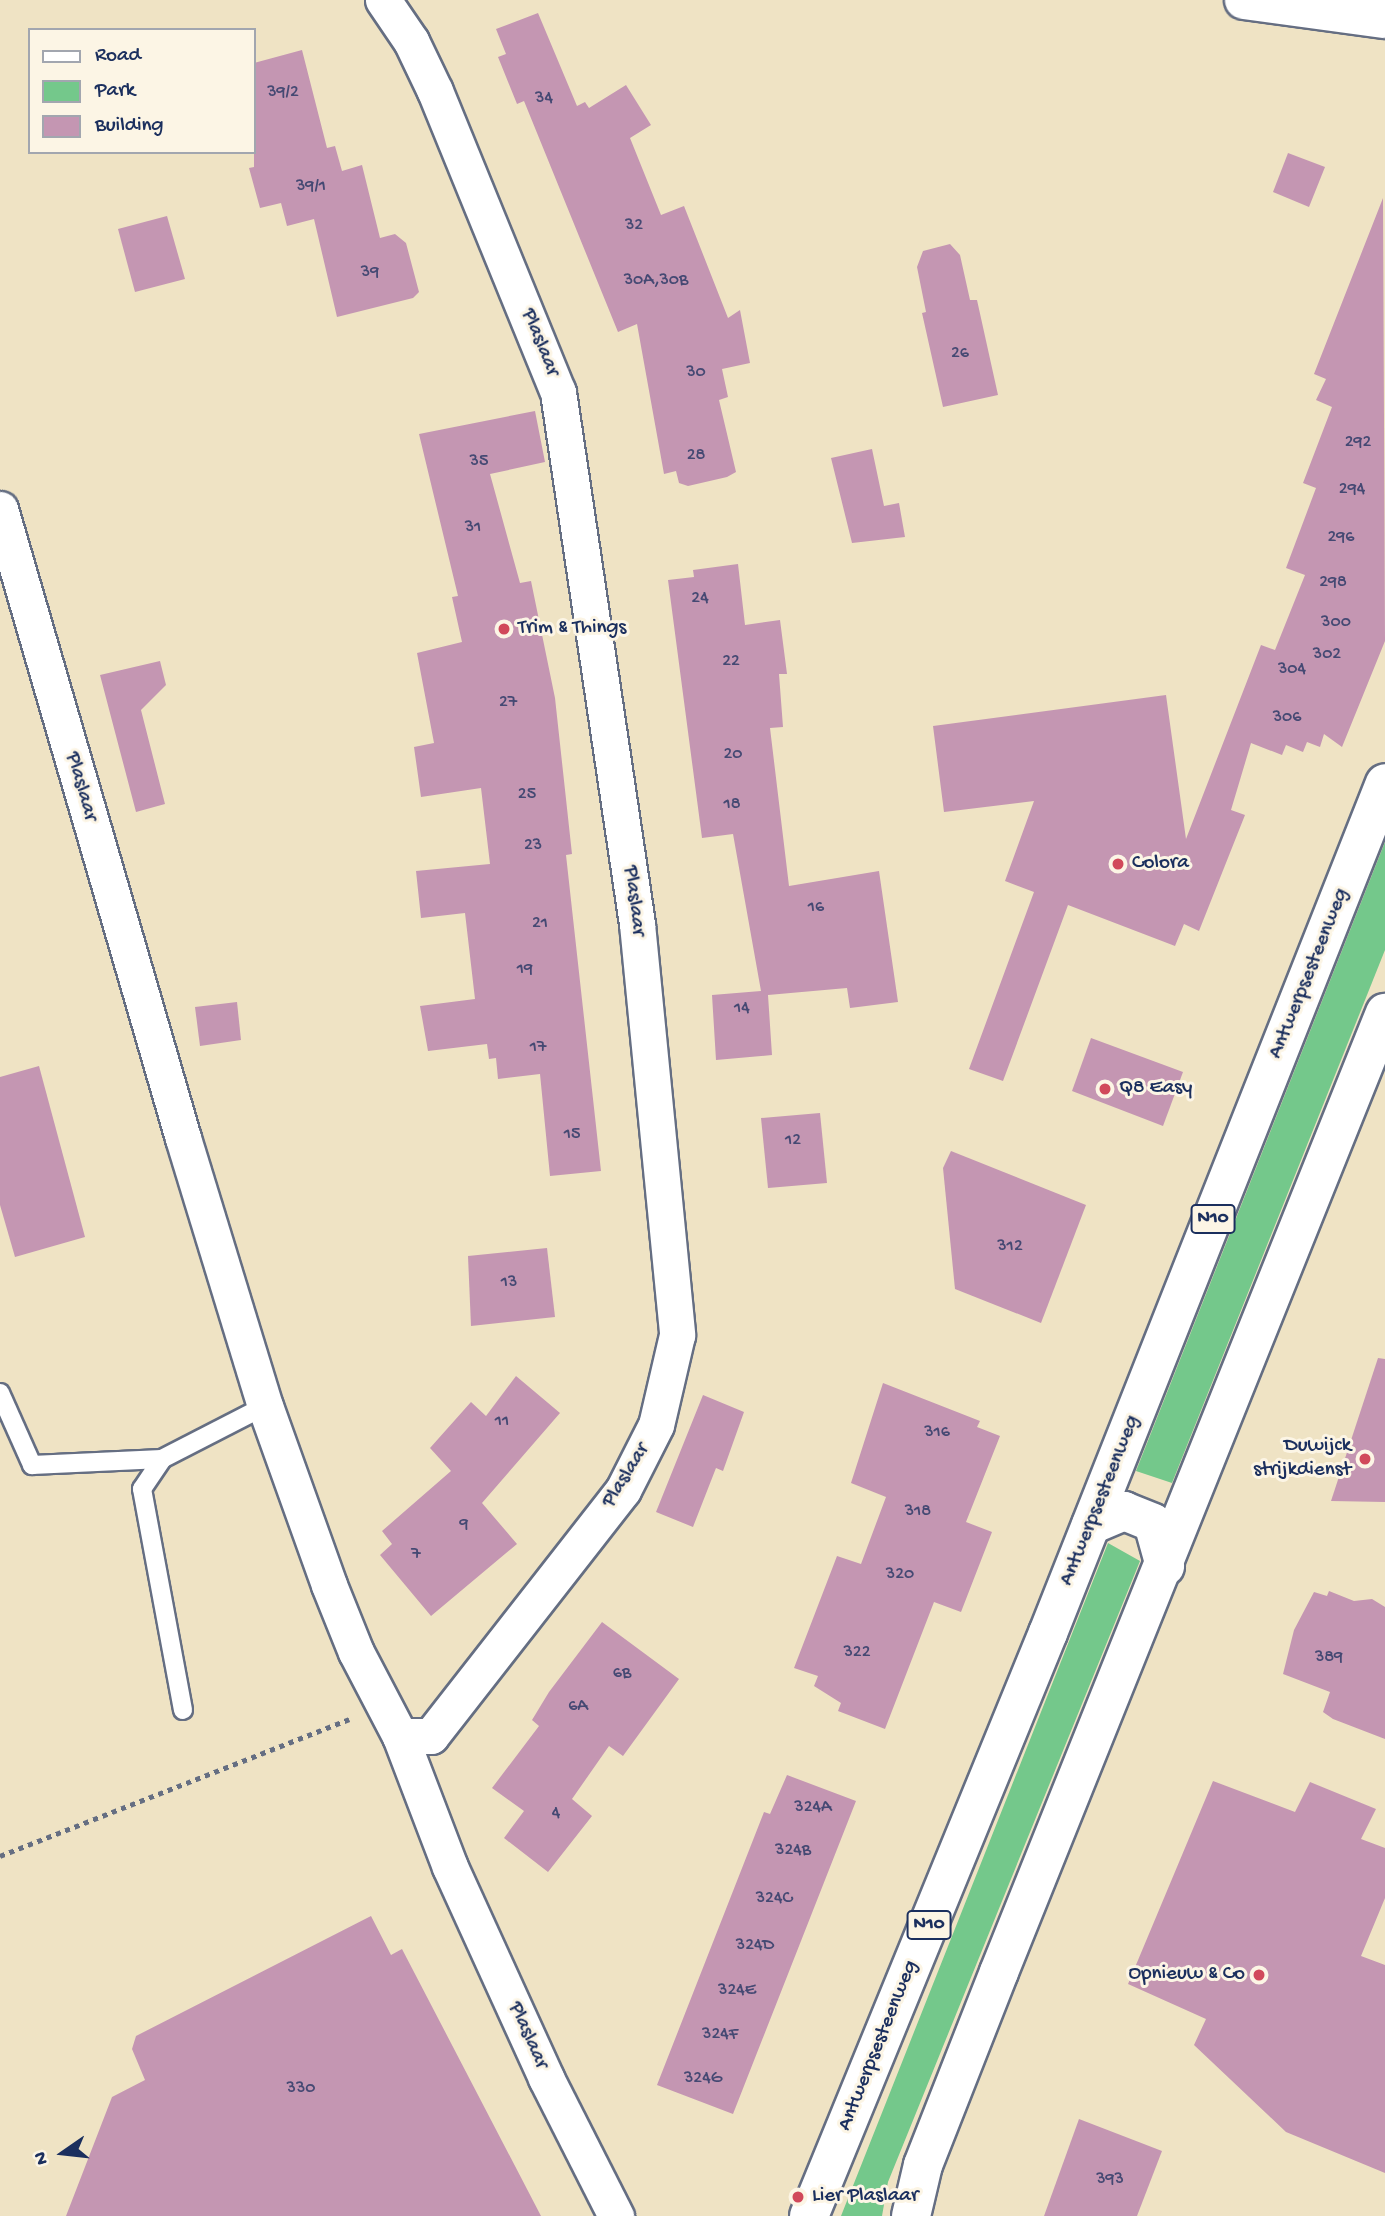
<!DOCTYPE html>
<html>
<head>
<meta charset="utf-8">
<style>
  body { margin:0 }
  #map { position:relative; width:1385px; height:2216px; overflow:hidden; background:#efe3c4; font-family:"Gochi Hand",sans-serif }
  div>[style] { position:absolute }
  .green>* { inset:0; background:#74c88b }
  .building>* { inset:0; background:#c496b2 }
  .path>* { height:4.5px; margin-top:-2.25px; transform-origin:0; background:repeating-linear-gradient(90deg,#656e82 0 5px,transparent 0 10px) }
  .roads { filter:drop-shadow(2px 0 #656e82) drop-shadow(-2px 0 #656e82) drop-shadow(0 2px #656e82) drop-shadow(0 -2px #656e82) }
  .lane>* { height:18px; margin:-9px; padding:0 9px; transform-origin:9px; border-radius:9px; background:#fff }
  .street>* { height:35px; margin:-17.5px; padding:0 17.5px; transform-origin:17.5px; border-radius:17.5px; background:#fff }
  .primary>* { height:38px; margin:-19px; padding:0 19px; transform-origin:19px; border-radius:19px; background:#fff }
  .highway>* { height:38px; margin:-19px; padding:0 19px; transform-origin:19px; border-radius:19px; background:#fff }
  .dots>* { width:19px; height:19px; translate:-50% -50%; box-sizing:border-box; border:4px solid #fcf5e5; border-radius:50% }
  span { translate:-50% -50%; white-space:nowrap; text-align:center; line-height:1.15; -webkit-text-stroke:6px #fcf5e5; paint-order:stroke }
  .number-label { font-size:18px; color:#454973 }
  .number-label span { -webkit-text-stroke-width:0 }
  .shield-label span { padding:2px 5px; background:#fcf5e5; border:2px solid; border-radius:5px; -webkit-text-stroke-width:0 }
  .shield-label { font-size:19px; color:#1b2f5e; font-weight:700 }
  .street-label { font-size:21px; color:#1b2f5e }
  .poi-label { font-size:21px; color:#1b2f5e }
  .left { translate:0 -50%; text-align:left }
  .right { translate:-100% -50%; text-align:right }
  .legend { position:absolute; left:28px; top:28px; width:228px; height:126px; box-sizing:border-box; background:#fcf5e5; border:2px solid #a2a6af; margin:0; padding:9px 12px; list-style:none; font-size:21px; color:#1b2f5e }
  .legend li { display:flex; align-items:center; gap:14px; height:35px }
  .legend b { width:35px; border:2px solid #a2a6af }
  .north { position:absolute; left:28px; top:2118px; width:70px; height:70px; -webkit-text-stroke:5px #fcf5e5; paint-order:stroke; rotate:256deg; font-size:19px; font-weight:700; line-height:28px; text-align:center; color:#1b2f5e }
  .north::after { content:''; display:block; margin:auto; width:24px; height:32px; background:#1b2f5e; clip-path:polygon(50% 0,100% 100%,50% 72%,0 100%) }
</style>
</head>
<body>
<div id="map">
  <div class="green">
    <div style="clip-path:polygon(1385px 842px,1385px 950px,1172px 1483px,1136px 1471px)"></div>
    <div style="clip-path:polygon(1108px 1543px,1140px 1561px,888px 2182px,882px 2216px,841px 2216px)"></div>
  </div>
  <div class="building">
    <div style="clip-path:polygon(538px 13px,577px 106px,585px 102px,589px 108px,626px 85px,651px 125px,630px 138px,661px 215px,684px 206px,728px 318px,740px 310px,750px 363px,722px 369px,728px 397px,719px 400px,736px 472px,727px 477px,688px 486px,679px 483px,676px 471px,664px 474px,637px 324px,618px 332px,524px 101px,517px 104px,498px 57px,506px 54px,496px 29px)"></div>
    <div style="clip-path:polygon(302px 50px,327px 148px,335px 146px,342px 171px,362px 165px,380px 238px,395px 234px,406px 243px,419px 292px,413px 298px,337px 317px,314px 219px,287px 226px,281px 203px,260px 208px,249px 168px,254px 167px,254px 63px)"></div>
    <div style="clip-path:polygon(1288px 153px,1325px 167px,1309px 207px,1273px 192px)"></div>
    <div style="clip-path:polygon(1383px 198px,1385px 641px,1342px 747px,1324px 734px,1320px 747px,1307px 742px,1303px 752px,1286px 745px,1282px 755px,1251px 743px,1231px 810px,1245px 815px,1199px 931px,1184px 924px,1175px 946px,1068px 905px,1003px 1081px,969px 1069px,1034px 892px,1005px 881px,1034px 801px,944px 812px,933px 726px,1166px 695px,1186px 839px,1261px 645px,1275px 650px,1305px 575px,1286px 568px,1316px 488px,1303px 483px,1332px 407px,1316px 400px,1326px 379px,1314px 374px)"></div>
    <div style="clip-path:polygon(167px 216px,185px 279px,135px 292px,118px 229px)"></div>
    <div style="clip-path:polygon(950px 244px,960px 255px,970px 300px,977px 300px,998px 395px,943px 407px,922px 313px,926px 312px,917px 267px,923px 251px)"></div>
    <div style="clip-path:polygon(535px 411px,545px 462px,490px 474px,520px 583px,531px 581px,555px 698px,572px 854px,566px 855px,601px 1171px,550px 1176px,540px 1074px,498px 1079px,496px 1058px,489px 1059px,487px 1044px,428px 1051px,420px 1006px,475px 999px,465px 913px,421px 918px,416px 871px,490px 864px,481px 788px,421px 797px,414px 747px,434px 743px,417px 653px,462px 642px,452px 597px,458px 596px,419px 434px)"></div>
    <div style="clip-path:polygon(872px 449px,884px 506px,899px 503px,905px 537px,852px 543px,831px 458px)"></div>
    <div style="clip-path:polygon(738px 564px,745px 625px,780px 620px,787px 674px,779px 674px,783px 727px,770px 728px,789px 886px,879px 871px,898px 1002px,850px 1008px,847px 988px,768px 995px,772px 1055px,716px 1060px,712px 995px,761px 991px,733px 834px,702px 838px,668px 580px,694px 577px,693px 570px)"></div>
    <div style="clip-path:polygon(160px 661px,166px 685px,141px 710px,165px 804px,136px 812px,100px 675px)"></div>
    <div style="clip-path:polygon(237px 1002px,241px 1040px,200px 1046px,195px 1007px)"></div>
    <div style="clip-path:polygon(1091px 1038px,1183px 1072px,1163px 1126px,1072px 1091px)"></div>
    <div style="clip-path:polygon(39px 1066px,85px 1237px,15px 1257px,0 1205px,0 1077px)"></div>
    <div style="clip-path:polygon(820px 1113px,827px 1183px,768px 1188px,761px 1118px)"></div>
    <div style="clip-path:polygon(951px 1151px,1086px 1205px,1041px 1323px,955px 1289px,943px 1168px)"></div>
    <div style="clip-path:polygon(547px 1248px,555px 1317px,471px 1326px,468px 1256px)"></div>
    <div style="clip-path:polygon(1378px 1358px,1385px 1359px,1385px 1502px,1331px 1501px)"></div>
    <div style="clip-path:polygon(516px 1376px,560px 1413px,482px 1503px,517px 1544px,431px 1616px,380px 1555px,392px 1544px,382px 1531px,451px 1471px,430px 1448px,471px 1402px,486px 1416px)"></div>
    <div style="clip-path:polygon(883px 1383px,980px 1421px,977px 1427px,1000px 1436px,966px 1522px,992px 1532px,961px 1612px,934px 1602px,885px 1729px,838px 1711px,841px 1703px,814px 1686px,818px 1676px,794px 1668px,837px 1556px,861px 1564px,886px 1497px,851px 1483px)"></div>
    <div style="clip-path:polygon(703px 1395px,744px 1412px,723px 1471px,716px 1468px,693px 1527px,656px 1512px)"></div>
    <div style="clip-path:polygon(1329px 1591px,1354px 1601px,1372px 1599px,1385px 1607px,1385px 1739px,1333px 1719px,1323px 1712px,1330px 1692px,1283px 1674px,1294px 1630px,1314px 1592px,1327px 1596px)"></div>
    <div style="clip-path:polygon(602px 1622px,679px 1679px,623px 1756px,609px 1746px,572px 1799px,592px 1816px,548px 1872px,504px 1838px,524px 1811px,492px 1788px,539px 1726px,532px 1720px,549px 1692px)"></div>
    <div style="clip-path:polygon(787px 1775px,856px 1801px,733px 2114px,657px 2085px,764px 1812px,770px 1814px)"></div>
    <div style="clip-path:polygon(1213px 1781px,1295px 1812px,1310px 1782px,1376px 1809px,1361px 1839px,1385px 1848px,1385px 1898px,1361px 1956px,1385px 1965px,1385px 2173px,1286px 2132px,1194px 2045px,1206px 2019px,1128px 1984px)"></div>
    <div style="clip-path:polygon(371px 1916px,391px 1955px,402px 1949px,541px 2216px,66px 2216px,112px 2097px,145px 2080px,132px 2049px,136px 2036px)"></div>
    <div style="clip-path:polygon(1079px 2119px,1162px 2151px,1137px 2216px,1044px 2216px)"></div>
  </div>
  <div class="path">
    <div style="left:0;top:1856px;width:375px;rotate:-21.4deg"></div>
  </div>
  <div class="roads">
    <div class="lane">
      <div style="left:0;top:1393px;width:79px;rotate:66deg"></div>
      <div style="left:32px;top:1465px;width:130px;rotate:-2.6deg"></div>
      <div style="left:183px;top:1710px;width:225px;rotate:-100.5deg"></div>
      <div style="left:142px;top:1489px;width:36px;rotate:-56deg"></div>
      <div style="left:162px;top:1459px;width:116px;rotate:-27.2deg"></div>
    </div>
    <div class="street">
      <div style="left:383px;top:0;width:50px;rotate:55.7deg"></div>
      <div style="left:411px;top:41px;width:55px;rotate:64.4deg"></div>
      <div style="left:435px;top:91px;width:325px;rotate:67.8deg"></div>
      <div style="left:558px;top:392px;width:538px;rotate:81.55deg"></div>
      <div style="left:637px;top:924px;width:413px;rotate:84.4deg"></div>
      <div style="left:677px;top:1335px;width:92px;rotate:103.1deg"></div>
      <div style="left:656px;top:1425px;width:73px;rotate:116.9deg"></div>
      <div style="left:623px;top:1490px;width:312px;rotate:128deg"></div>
      <div style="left:431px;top:1736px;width:31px;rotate:180deg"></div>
      <div style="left:0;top:509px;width:655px;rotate:73.78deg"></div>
      <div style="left:183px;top:1138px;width:280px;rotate:73deg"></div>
      <div style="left:265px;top:1406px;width:190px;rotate:70.3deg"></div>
      <div style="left:329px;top:1585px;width:72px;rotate:68.1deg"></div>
      <div style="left:356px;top:1652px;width:95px;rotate:62.4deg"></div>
      <div style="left:400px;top:1736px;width:140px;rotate:69.1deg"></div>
      <div style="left:450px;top:1867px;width:232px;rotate:65.5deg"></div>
      <div style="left:546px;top:2078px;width:155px;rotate:63.1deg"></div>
    </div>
    <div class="primary">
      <div style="left:1091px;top:1525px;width:36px;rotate:-23deg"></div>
      <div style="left:1124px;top:1511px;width:31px;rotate:22deg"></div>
      <div style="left:1153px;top:1523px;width:45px;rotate:74.4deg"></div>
      <div style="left:809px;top:2216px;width:630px;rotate:-67.71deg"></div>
      <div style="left:1048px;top:1633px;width:914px;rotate:-68.37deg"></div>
      <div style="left:911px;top:2216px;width:52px;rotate:-76.8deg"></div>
      <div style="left:923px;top:2165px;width:207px;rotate:-68.5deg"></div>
      <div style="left:999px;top:1972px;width:1034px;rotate:-68.08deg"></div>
    </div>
    <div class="highway">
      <div style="left:1244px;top:0;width:142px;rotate:7.7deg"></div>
    </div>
  </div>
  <div class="dots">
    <div style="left:504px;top:629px;background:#d1495b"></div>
    <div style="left:1118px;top:864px;background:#d1495b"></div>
    <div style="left:1105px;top:1089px;background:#d1495b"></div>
    <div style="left:1365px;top:1459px;background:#d1495b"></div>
    <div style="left:1259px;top:1975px;background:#d1495b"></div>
    <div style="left:798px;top:2197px;background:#d1495b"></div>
  </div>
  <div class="number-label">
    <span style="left:283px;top:93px">39/2</span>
    <span style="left:544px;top:99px">34</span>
    <span style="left:311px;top:187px">39/1</span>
    <span style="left:634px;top:226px">32</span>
    <span style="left:370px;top:273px">39</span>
    <span style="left:656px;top:281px">30A,30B</span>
    <span style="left:960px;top:354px">26</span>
    <span style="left:696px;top:373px">30</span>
    <span style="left:1358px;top:443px">292</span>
    <span style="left:696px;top:456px">28</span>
    <span style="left:479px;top:462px">35</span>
    <span style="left:1352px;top:490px">294</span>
    <span style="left:473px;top:528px">31</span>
    <span style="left:1341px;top:538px">296</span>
    <span style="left:1333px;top:583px">298</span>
    <span style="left:700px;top:599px">24</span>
    <span style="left:1336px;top:623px">300</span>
    <span style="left:1327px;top:655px">302</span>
    <span style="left:731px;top:662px">22</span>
    <span style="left:1292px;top:670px">304</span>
    <span style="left:508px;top:703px">27</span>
    <span style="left:1287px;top:718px">306</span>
    <span style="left:733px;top:755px">20</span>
    <span style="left:527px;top:795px">25</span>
    <span style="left:732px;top:805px">18</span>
    <span style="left:533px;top:846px">23</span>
    <span style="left:816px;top:908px">16</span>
    <span style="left:540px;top:924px">21</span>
    <span style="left:525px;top:970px">19</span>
    <span style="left:742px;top:1009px">14</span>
    <span style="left:538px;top:1048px">17</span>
    <span style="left:572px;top:1135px">15</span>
    <span style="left:793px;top:1141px">12</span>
    <span style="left:1010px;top:1247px">312</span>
    <span style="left:509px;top:1283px">13</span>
    <span style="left:502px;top:1422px">11</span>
    <span style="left:937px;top:1433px">316</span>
    <span style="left:918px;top:1512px">318</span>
    <span style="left:464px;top:1525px">9</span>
    <span style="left:416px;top:1555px">7</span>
    <span style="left:900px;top:1575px">320</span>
    <span style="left:857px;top:1653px">322</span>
    <span style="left:1329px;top:1658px">389</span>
    <span style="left:622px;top:1674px">6B</span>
    <span style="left:578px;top:1707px">6A</span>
    <span style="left:813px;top:1808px">324A</span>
    <span style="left:556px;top:1814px">4</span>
    <span style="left:793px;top:1851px">324B</span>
    <span style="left:774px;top:1899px">324C</span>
    <span style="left:755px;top:1946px">324D</span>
    <span style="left:737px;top:1991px">324E</span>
    <span style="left:720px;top:2035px">324F</span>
    <span style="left:703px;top:2079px">324G</span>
    <span style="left:301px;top:2089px">330</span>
    <span style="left:1110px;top:2180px">393</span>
  </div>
  <div class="shield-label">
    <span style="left:1213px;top:1219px">N10</span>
    <span style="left:929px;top:1925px">N10</span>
  </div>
  <div class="street-label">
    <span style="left:539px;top:343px;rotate:68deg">Plaslaar</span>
    <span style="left:80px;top:787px;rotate:74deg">Plaslaar</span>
    <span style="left:633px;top:901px;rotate:83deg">Plaslaar</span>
    <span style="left:1310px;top:974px;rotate:-68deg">Antwerpsesteenweg</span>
    <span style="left:627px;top:1476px;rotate:-58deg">Plaslaar</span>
    <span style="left:1101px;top:1501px;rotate:-68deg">Antwerpsesteenweg</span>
    <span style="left:527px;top:2036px;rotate:66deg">Plaslaar</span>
    <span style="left:879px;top:2046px;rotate:-68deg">Antwerpsesteenweg</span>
  </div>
  <div class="poi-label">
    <span class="left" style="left:518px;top:629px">Trim &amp; Things</span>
    <span class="left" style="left:1132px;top:864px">Colora</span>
    <span class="left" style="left:1119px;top:1089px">Q8 Easy</span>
    <span class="right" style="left:1351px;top:1459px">Duwijck<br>strijkdienst</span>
    <span class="right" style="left:1245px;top:1975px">Opnieuw &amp; Co</span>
    <span class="left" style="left:812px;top:2197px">Lier Plaslaar</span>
  </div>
  <ul class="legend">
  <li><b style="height:9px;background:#fff"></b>Road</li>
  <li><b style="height:19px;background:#74c88b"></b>Park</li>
  <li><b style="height:19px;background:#c496b2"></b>Building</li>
  </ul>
  <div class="north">N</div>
</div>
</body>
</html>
